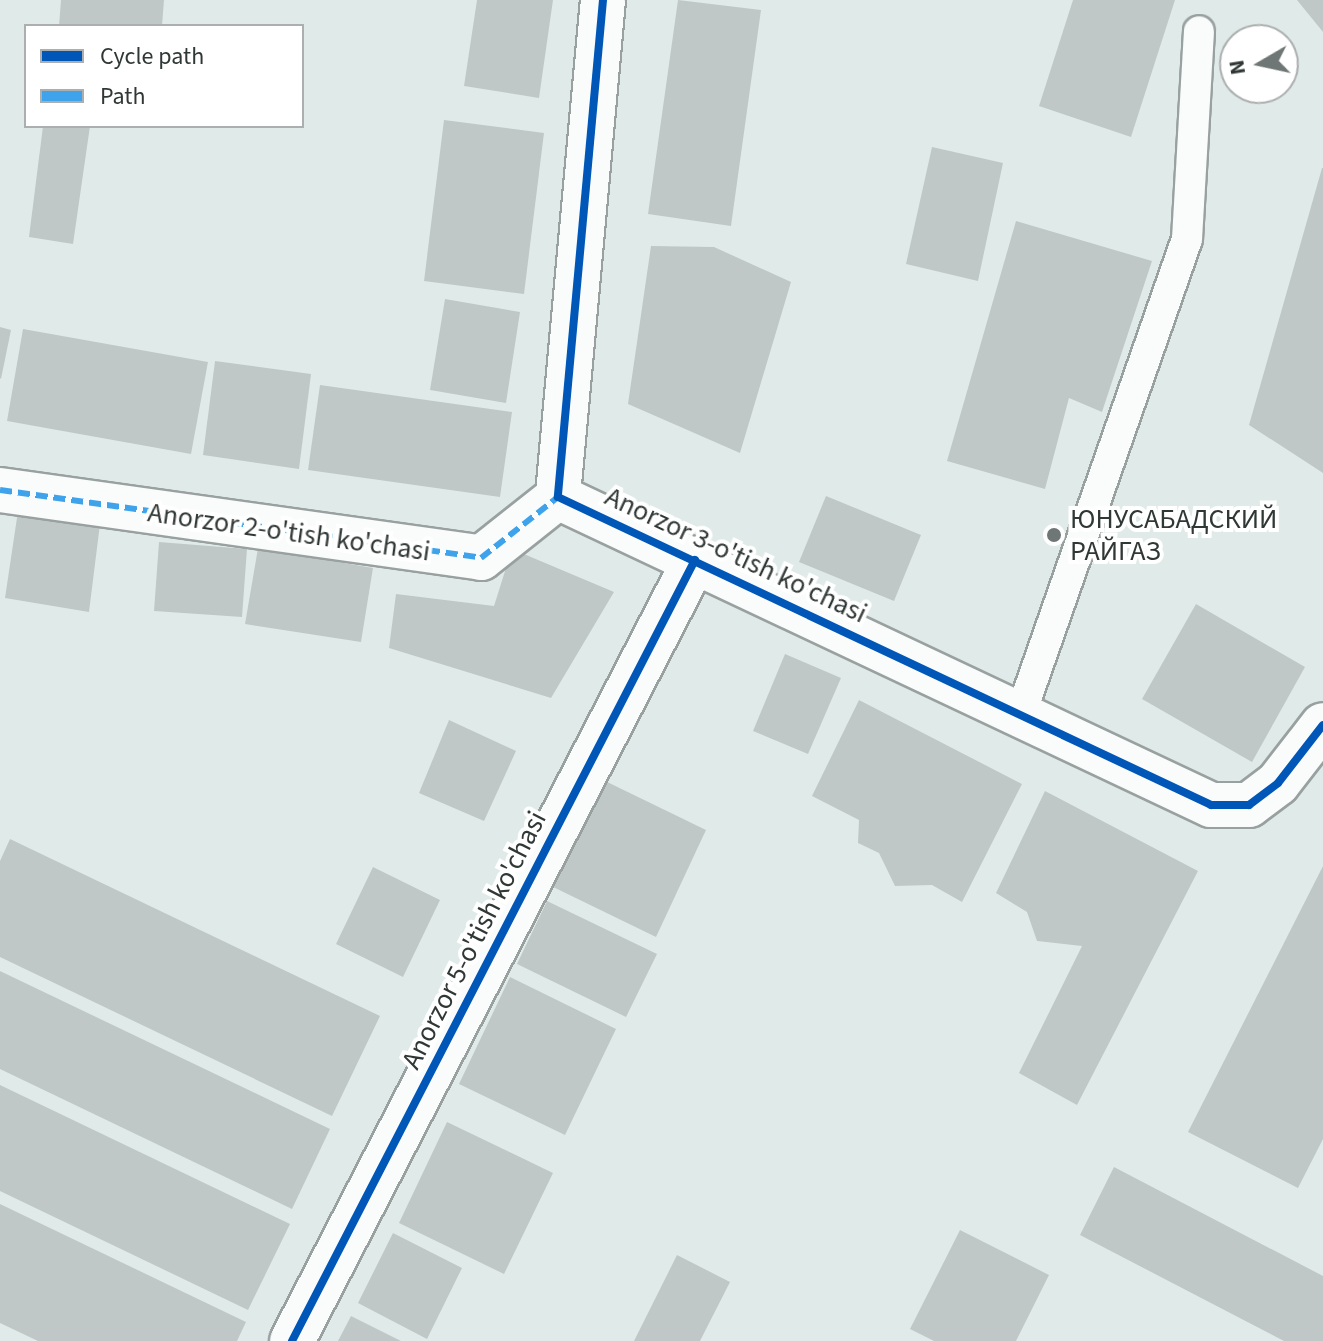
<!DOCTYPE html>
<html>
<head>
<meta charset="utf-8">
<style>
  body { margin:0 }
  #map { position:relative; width:1323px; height:1341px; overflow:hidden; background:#e0ebe9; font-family:"Source Sans 3",sans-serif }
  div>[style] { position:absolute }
  .building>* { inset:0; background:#bfc8c6 }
  .roads { filter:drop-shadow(2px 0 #99a1a0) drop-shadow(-2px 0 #99a1a0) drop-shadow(0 2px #99a1a0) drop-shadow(0 -2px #99a1a0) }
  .service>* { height:30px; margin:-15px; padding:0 15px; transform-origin:15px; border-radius:15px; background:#fafcfc }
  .minor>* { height:44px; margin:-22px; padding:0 22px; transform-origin:22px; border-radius:22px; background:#fafcfc }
  .quiet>* { height:6px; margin-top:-3px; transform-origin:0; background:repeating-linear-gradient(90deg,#3ea3eb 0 12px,transparent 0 18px) }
  .cycleway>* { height:8px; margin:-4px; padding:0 4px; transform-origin:4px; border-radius:4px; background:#0057b8 }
  .dots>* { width:22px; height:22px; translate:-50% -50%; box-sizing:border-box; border:4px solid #fff; border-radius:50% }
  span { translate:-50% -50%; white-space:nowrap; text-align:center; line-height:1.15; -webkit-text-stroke:8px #fff; paint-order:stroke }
  .poi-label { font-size:28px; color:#303836 }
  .left { translate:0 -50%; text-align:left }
  .street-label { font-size:28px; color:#303836 }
  .legend { position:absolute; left:24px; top:24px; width:280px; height:104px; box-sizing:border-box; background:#fff; border:2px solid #acafaf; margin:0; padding:10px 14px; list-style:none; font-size:24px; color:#303836 }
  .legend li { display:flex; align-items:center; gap:16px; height:40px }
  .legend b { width:40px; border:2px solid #acafaf }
  .north { position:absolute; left:1219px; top:24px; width:80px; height:80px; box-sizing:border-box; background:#fff; border:2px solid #acafaf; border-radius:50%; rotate:261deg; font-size:22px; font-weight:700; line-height:32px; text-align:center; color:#303836 }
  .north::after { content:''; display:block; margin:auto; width:28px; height:36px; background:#6e7775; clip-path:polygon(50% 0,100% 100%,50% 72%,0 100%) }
</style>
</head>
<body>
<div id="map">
  <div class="building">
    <div style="clip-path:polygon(61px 0,164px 0,162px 26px,59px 26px)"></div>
    <div style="clip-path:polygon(477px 0,553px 0,539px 98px,464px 86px)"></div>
    <div style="clip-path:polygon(678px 0,761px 10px,731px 226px,648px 214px)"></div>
    <div style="clip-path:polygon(1073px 0,1175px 0,1131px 137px,1039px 106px)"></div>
    <div style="clip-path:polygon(1297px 0,1323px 0,1323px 32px)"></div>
    <div style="clip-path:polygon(444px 120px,544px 133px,524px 294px,424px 281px)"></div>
    <div style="clip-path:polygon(43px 126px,90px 126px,73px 244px,29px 237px)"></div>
    <div style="clip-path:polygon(932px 147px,1003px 163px,978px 281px,906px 264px)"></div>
    <div style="clip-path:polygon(1322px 168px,1323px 168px,1323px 473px,1249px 425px)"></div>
    <div style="clip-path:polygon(1016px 221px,1152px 261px,1102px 412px,1069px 398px,1045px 489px,947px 461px)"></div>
    <div style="clip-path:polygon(651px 246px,714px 247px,791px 282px,740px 453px,628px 404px)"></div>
    <div style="clip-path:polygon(445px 299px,520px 312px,506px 403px,430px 390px)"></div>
    <div style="clip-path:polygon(0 327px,11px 330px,1px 379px,0 378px)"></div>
    <div style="clip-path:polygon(23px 329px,208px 362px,191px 454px,7px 421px)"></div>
    <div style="clip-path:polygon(215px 361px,311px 374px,299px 469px,203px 455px)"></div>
    <div style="clip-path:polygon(320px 385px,512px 412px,500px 497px,308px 470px)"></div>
    <div style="clip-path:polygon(826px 496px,921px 535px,894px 601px,799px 562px)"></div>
    <div style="clip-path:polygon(18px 511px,101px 516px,89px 612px,5px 598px)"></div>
    <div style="clip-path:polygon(159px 542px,247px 549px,242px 617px,154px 611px)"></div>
    <div style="clip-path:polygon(258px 548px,373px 568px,361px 642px,245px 624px)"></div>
    <div style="clip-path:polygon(512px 549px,614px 592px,551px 698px,389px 648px,396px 594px,494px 606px)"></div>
    <div style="clip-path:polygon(1196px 604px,1305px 667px,1252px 762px,1142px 699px)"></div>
    <div style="clip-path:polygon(785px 654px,841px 678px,808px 754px,753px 731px)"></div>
    <div style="clip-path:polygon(859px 700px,1022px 784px,962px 902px,932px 885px,895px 886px,879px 853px,858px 843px,859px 820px,812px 796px)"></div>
    <div style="clip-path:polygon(449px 720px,516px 751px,484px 821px,419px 793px)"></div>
    <div style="clip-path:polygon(601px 779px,706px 830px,656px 937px,549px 885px)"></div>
    <div style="clip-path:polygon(1045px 791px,1198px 871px,1077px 1105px,1019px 1073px,1082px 946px,1037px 941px,1027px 912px,996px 893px)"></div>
    <div style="clip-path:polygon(10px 839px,380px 1016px,332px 1116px,0 957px,0 861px)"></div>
    <div style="clip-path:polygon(1323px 866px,1323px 1139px,1298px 1188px,1188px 1132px)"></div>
    <div style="clip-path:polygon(373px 867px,440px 900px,403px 977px,336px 944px)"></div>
    <div style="clip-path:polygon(547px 901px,657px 954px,626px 1017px,517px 964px)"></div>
    <div style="clip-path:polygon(0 971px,330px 1129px,292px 1209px,0 1069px)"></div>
    <div style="clip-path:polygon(510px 977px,616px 1029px,565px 1135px,459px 1084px)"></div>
    <div style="clip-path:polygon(0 1085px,290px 1224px,248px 1310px,0 1191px)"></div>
    <div style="clip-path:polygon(447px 1122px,553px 1173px,504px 1274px,399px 1223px)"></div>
    <div style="clip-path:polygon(1114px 1167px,1323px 1276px,1323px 1341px,1284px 1341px,1080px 1235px)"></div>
    <div style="clip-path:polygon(0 1204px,246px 1322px,237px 1341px,38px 1341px,0 1323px)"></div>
    <div style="clip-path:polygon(960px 1230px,1049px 1275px,1016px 1341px,934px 1341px,910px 1329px)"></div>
    <div style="clip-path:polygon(393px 1233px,462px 1268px,427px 1339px,358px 1303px)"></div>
    <div style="clip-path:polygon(677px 1255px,730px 1282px,700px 1341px,634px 1341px)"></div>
    <div style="clip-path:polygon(351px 1316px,401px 1341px,338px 1341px)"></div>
  </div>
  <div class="roads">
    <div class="service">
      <div style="left:1021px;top:713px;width:502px;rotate:-70.7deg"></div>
      <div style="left:1187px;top:239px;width:208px;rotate:-86.7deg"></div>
    </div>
    <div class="minor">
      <div style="left:603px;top:0;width:499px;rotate:95.2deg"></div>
      <div style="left:558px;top:497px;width:722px;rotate:25.25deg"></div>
      <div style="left:1211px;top:805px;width:38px"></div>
      <div style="left:1249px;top:805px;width:36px;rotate:-37deg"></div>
      <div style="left:1278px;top:783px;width:73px;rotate:-52.2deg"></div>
      <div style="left:0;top:490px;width:486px;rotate:8deg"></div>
      <div style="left:481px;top:558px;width:98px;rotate:-38.4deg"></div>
      <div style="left:292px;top:1341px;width:879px;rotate:-62.71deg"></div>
    </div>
  </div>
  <div class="quiet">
    <div style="left:0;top:490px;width:486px;rotate:8deg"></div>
    <div style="left:481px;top:558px;width:98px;rotate:-38.4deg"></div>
  </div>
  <div class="cycleway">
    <div style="left:603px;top:0;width:499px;rotate:95.2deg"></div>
    <div style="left:558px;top:497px;width:722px;rotate:25.25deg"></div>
    <div style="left:1211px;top:805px;width:38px"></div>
    <div style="left:1249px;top:805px;width:36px;rotate:-37deg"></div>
    <div style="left:1278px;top:783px;width:73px;rotate:-52.2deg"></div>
    <div style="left:292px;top:1341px;width:879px;rotate:-62.71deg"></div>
  </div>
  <div class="dots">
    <div style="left:1054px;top:535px;background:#6e7775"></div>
  </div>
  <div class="poi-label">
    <span class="left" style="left:1070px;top:535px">ЮНУСАБАДСКИЙ<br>РАЙГАЗ</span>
  </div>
  <div class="street-label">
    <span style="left:289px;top:532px;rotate:8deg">Anorzor 2-o'tish ko'chasi</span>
    <span style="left:736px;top:555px;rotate:25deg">Anorzor 3-o'tish ko'chasi</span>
    <span style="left:474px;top:940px;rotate:-63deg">Anorzor 5-o'tish ko'chasi</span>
  </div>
  <ul class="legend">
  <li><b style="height:10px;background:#0057b8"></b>Cycle path</li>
  <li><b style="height:10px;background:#3ea3eb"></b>Path</li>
  </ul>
  <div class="north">N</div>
</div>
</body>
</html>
